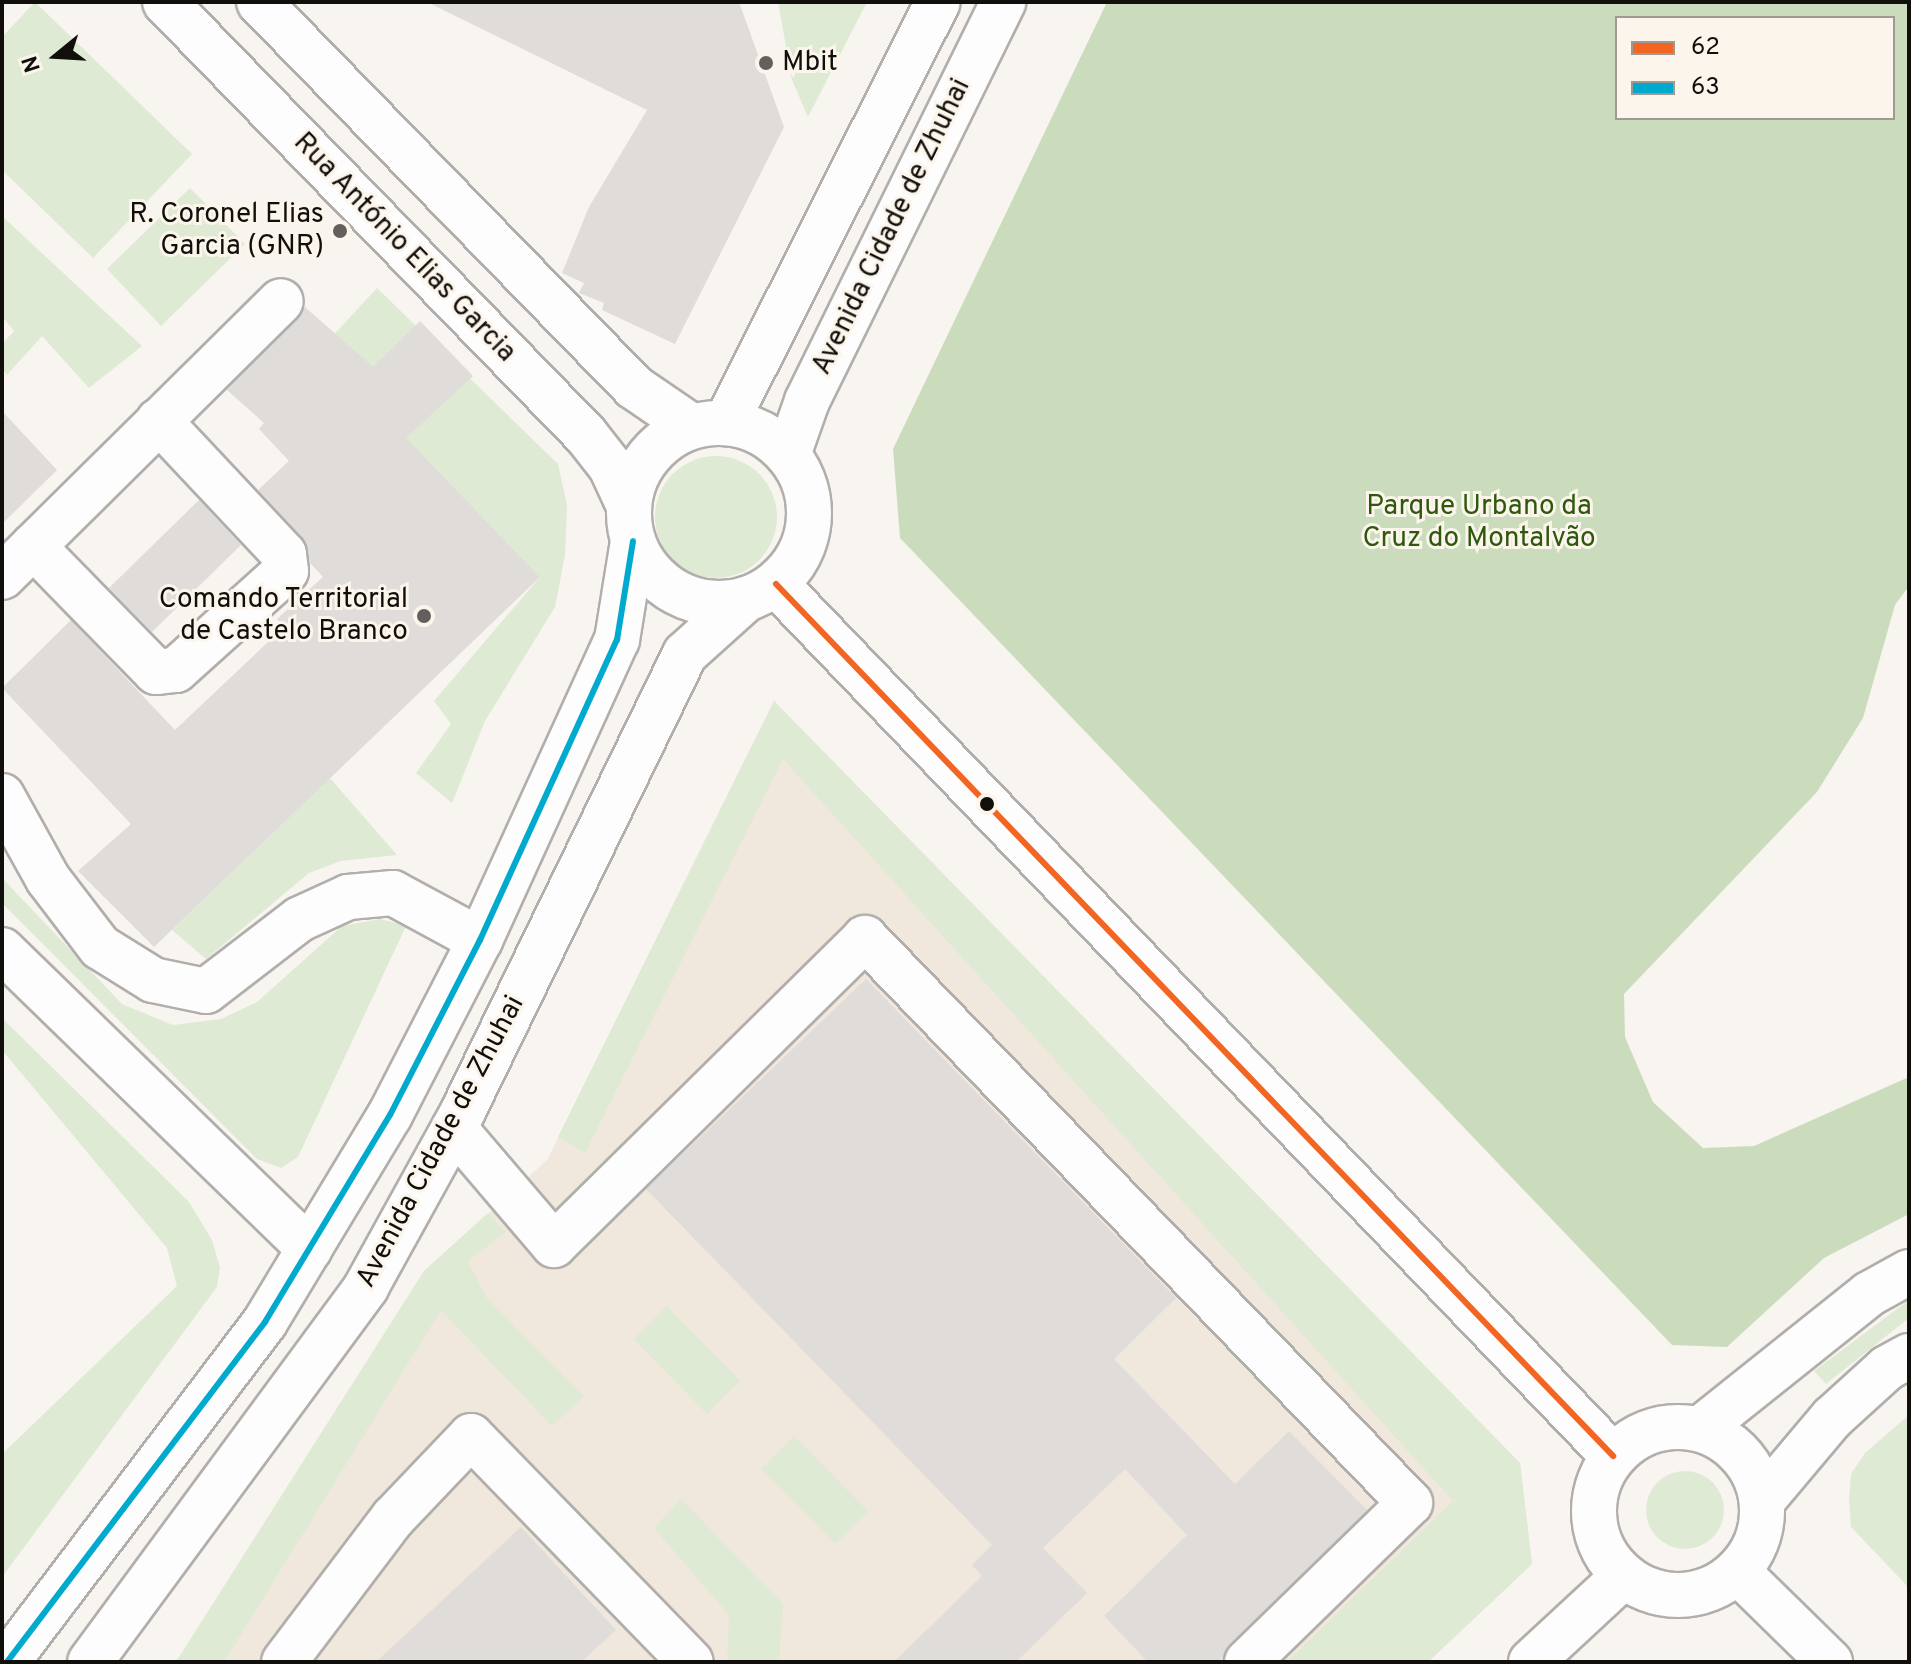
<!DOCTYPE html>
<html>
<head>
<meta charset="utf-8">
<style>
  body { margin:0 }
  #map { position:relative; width:1911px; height:1664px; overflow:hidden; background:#f8f4f0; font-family:Overpass,sans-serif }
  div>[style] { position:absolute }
  .built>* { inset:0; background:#f0e7dd }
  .green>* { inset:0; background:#dfead4 }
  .round { border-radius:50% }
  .forest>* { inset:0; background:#cbdcbd }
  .building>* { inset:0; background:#dfdcd9 }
  .roads { filter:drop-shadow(2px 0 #b1aeab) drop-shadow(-2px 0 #b1aeab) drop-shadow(0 2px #b1aeab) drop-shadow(0 -2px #b1aeab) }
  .minor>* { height:44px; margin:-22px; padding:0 22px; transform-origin:22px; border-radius:22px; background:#fefdfd }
  .minor>.ring { margin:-22px; padding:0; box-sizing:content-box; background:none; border:44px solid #fefdfd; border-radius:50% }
  .major>* { height:44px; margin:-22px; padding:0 22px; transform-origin:22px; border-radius:22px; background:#fefdfd }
  .major>.ring { margin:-22px; padding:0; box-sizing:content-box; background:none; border:44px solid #fefdfd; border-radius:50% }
  .bus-1>* { height:6px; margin:-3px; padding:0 3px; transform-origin:3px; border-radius:3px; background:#f26522 }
  .bus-2>* { height:6px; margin:-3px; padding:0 3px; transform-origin:3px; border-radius:3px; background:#00a9ce }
  .dots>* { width:22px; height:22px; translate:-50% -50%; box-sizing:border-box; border:4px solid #fcf5ec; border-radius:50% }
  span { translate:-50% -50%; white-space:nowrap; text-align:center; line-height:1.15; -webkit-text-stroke:6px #fcf5ec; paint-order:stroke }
  .poi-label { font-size:28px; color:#110f0c }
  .left { translate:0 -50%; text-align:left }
  .right { translate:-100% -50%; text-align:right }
  .street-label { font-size:28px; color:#110f0c }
  .park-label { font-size:28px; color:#2e580d }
  .frame { position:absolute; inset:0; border:4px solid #110f0c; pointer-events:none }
  .legend { position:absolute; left:1615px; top:16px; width:280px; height:104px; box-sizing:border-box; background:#fcf5ec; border:2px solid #9e9992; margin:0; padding:10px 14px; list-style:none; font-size:24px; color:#110f0c }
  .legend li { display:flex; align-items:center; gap:16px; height:40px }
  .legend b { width:40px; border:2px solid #9e9992 }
  .north { position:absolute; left:16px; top:16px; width:80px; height:80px; -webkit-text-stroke:6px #fcf5ec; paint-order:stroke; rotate:252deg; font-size:22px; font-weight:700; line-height:32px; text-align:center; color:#110f0c }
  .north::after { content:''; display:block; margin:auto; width:28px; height:36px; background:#110f0c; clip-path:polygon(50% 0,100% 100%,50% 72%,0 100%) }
</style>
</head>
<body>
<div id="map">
  <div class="built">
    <div style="clip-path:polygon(774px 701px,1520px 1463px,1532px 1564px,1428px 1662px,176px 1662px,424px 1271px,547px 1160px)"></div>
  </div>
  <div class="green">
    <div style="clip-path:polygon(35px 2px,192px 154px,93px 258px,2px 170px,2px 37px)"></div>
    <div style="clip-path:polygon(778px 2px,867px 2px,808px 117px,792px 80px)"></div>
    <div style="clip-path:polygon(190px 188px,245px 244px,161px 326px,107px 269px)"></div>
    <div style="clip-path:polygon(2px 216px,142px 346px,89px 388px,42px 336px,7px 375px,2px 369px,2px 344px,14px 331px,2px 316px)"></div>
    <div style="clip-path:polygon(377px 288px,558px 464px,567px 505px,565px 555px,555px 607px,485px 721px,452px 803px,416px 773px,451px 724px,434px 701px,540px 577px,329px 359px,326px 343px)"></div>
    <div class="round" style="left:655px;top:456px;width:122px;height:122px"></div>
    <div style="clip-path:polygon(774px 701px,1520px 1463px,1532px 1564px,1428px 1662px,1287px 1662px,1453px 1501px,783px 759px,585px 1153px,558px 1137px)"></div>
    <div style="clip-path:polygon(330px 778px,397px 855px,341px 861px,309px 873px,206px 959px,172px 930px)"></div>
    <div style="clip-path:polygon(2px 878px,122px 1004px,173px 1025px,221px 1019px,257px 1002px,342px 926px,380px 919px,406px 926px,298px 1157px,281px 1168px,257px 1159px,2px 903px)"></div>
    <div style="clip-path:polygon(2px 1018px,189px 1202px,212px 1240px,220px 1268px,217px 1287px,2px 1577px,2px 1454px,177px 1286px,167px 1248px,2px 1050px)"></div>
    <div style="clip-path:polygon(488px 1213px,506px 1232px,468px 1261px,486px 1297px,584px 1396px,552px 1426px,441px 1310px,224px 1662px,176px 1662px,424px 1271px)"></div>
    <div style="clip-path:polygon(1909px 1300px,1909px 1318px,1826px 1384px,1814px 1371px)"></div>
    <div style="clip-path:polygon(667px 1306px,740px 1381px,707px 1414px,634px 1339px)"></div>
    <div style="clip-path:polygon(1909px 1415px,1909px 1588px,1851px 1527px,1849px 1499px,1851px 1474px,1865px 1453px)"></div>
    <div style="clip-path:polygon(794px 1436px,868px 1511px,835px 1544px,761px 1469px)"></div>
    <div class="round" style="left:1646px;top:1471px;width:78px;height:78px"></div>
    <div style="clip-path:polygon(681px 1499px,783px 1604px,779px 1662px,727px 1662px,729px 1615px,654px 1528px)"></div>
  </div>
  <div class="forest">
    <div style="clip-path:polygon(evenodd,1107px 2px,1909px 2px,1909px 586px,1895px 605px,1863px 718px,1817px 792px,1624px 994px,1625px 1037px,1653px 1102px,1703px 1148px,1754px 1146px,1909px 1077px,1909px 1214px,1824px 1258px,1727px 1347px,1672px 1345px,900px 538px,893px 449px,1107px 2px,1617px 18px,1893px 18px,1893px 118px,1617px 118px,1617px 18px)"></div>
  </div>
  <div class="building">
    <div style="clip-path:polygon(427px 2px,739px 2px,784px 127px,675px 344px,602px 310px,604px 303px,579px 293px,584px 283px,562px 273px,589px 207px,647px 110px)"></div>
    <div style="clip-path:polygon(305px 307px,373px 367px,420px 321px,473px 376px,406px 438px,540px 577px,154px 947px,78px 871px,131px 824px,2px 688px,71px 620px,175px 730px,284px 627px,277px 619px,323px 577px,310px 563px,302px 537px,258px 490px,289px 461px,259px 429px,264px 423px,227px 390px)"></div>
    <div style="clip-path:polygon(2px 411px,57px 470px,2px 524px)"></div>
    <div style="clip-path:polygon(199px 500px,241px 545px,152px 632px,109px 588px)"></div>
    <div style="clip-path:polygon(866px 979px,1176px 1298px,1114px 1359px,1235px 1484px,1289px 1431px,1367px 1510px,1217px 1662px,1148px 1662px,1104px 1616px,1187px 1535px,1125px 1469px,1043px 1548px,1087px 1593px,1016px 1662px,894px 1662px,982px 1576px,972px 1565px,992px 1545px,646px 1189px)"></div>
    <div style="clip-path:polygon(521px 1527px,616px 1630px,581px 1662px,376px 1662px)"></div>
  </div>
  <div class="roads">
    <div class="minor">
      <div style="left:165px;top:2px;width:604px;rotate:45.81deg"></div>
      <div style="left:586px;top:435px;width:41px;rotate:52deg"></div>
      <div style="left:611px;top:467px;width:43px;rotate:65.2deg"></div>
      <div style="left:259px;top:2px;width:537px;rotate:45.75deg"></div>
      <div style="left:634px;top:387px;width:69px;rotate:34.4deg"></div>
      <div style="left:33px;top:546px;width:176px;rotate:45.7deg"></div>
      <div style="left:156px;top:672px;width:20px;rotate:-6deg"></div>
      <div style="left:176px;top:670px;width:148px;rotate:-42deg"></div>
      <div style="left:286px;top:571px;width:17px;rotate:-97deg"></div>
      <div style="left:284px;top:554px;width:183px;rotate:-133.2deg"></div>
      <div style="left:2px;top:577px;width:392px;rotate:-44.7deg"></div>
      <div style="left:776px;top:584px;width:1209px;rotate:46.17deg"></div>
      <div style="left:2px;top:796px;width:95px;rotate:61deg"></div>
      <div style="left:48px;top:879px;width:86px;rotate:52.6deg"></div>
      <div style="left:100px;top:947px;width:62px;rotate:31.9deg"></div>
      <div style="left:153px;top:980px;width:54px;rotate:11.7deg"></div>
      <div style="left:206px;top:991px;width:118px;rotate:-37.5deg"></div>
      <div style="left:300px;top:919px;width:53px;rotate:-24.6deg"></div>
      <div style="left:348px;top:897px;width:45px;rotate:-5.1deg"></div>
      <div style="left:393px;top:893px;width:99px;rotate:28.4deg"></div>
      <div style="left:2px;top:950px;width:429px;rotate:44.2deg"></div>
      <div style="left:454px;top:1128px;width:154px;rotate:49.5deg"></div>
      <div style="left:554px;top:1245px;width:437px;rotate:-44.6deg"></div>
      <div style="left:865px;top:938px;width:785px;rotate:46.03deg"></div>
      <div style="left:1410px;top:1503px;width:228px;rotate:135.7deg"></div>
      <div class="ring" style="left:1594px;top:1427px;width:124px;height:124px"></div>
      <div style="left:1700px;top:1429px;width:216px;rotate:-38.6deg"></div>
      <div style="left:1869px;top:1294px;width:46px;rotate:-28.8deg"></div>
      <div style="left:1762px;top:1501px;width:109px;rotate:-49.9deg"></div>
      <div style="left:1832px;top:1418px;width:74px;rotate:-42.3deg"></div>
      <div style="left:1887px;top:1368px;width:25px;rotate:-29deg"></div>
      <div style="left:1738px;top:1572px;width:129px;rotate:44.4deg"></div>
      <div style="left:284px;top:1662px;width:181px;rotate:-52.9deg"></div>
      <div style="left:393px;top:1518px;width:113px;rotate:-46.4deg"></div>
      <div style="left:471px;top:1436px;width:315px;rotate:45.8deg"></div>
      <div style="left:1531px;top:1662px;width:127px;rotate:-42.8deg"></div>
    </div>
    <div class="major">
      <div style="left:726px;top:423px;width:471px;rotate:-63.3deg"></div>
      <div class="ring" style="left:629px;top:423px;width:136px;height:136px"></div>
      <div style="left:788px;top:455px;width:57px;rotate:-70.6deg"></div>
      <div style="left:807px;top:401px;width:445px;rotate:-63.8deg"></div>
      <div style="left:7px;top:1662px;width:427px;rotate:-52.8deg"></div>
      <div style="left:265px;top:1322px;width:242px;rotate:-58.9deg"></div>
      <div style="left:390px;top:1115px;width:197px;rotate:-62.8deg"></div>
      <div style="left:480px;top:940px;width:330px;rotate:-65.5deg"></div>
      <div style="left:617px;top:640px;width:100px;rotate:-80.8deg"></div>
      <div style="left:90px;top:1662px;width:466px;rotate:-53.6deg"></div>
      <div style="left:366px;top:1287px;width:201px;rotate:-61.1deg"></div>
      <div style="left:463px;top:1111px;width:508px;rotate:-64.09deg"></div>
      <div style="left:685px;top:654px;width:82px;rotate:-42deg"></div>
    </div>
  </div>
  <div class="bus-1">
    <div style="left:776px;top:584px;width:1209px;rotate:46.17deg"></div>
  </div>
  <div class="bus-2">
    <div style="left:7px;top:1662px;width:427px;rotate:-52.8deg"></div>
    <div style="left:265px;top:1322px;width:242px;rotate:-58.9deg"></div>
    <div style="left:390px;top:1115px;width:197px;rotate:-62.8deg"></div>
    <div style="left:480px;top:940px;width:330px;rotate:-65.5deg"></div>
    <div style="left:617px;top:640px;width:100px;rotate:-80.8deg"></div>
  </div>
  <div class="dots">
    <div style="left:766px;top:63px;background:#625f5c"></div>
    <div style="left:340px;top:231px;background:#625f5c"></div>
    <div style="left:424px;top:616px;background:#625f5c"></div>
    <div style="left:987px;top:804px;background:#110f0c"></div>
  </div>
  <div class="poi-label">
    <span class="left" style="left:782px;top:63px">Mbit</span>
    <span class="right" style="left:324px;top:231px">R. Coronel Elias<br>Garcia (GNR)</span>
    <span class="right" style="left:408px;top:616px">Comando Territorial<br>de Castelo Branco</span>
  </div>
  <div class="street-label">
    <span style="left:892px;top:227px;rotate:-64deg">Avenida Cidade de Zhuhai</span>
    <span style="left:404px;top:248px;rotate:46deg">Rua António Elias Garcia</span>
    <span style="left:441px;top:1142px;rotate:-62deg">Avenida Cidade de Zhuhai</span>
  </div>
  <div class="park-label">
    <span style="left:1479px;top:523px">Parque Urbano da<br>Cruz do Montalvão</span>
  </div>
  <div class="frame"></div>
  <ul class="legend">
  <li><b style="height:10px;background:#f26522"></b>62</li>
  <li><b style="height:10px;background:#00a9ce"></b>63</li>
  </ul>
  <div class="north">N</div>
</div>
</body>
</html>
